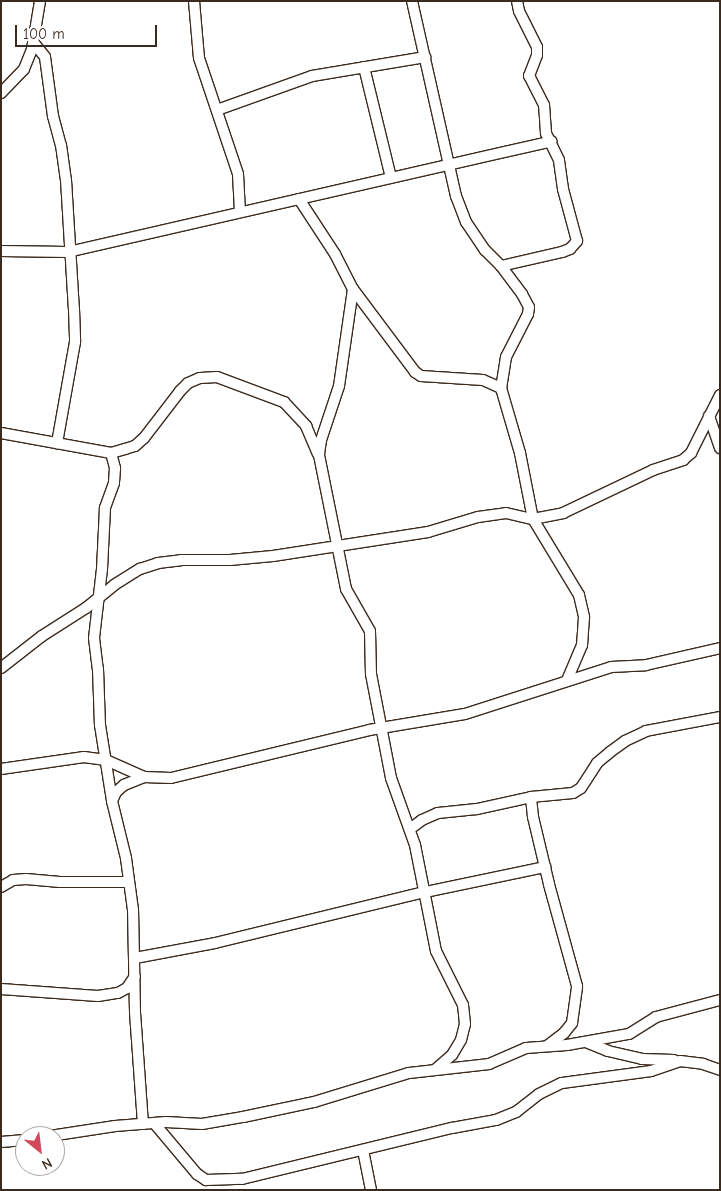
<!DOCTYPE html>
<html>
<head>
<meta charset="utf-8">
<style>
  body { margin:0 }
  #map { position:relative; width:721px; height:1191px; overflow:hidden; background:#fff; font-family:"Comic Neue",sans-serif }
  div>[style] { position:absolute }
  .roads { filter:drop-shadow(1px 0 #3b2a1e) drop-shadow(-1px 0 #3b2a1e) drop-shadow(0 1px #3b2a1e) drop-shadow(0 -1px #3b2a1e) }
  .minor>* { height:10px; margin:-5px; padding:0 5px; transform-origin:5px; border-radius:5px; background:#fff }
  span { translate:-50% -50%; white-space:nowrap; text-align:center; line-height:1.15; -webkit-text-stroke:4px #fff; paint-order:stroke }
  .frame { position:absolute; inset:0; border:2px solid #3b2a1e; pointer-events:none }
  .north { position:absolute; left:15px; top:1126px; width:50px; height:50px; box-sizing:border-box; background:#fff; border:1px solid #b1aaa5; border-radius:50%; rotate:151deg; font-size:14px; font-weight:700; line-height:20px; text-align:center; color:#3b2a1e }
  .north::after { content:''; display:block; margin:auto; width:18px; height:22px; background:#d1495b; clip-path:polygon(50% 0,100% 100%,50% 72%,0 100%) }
  .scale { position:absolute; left:15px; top:25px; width:142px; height:22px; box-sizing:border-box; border:2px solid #3b2a1e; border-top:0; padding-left:6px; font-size:15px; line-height:18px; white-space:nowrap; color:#3b2a1e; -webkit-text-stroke:4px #fff; paint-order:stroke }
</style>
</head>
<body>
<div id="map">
  <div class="roads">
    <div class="minor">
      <div style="left:194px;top:1px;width:57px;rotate:85deg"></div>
      <div style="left:199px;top:58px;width:122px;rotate:71.4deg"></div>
      <div style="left:238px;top:174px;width:38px;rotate:87deg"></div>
      <div style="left:412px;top:1px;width:200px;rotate:77.3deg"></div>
      <div style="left:456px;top:196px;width:28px;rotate:69deg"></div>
      <div style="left:466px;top:222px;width:34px;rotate:56deg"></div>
      <div style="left:485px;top:250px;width:23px;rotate:45deg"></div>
      <div style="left:501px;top:266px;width:63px;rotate:-12.9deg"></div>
      <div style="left:562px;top:252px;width:9px;rotate:-21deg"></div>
      <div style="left:570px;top:249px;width:11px;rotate:-49deg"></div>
      <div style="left:577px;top:241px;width:54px;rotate:-105.1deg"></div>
      <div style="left:563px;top:189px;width:29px;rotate:-98deg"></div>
      <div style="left:559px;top:160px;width:30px;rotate:-116deg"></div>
      <div style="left:546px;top:133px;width:28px;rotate:-94deg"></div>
      <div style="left:544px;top:105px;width:33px;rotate:-117deg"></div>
      <div style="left:529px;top:76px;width:22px;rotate:-69deg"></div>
      <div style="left:537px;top:55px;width:8px;rotate:-90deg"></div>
      <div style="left:537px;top:47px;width:40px;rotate:-116.6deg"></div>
      <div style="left:519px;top:11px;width:10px;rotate:-101deg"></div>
      <div style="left:33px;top:42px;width:19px;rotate:51deg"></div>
      <div style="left:45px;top:57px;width:60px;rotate:82.3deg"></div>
      <div style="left:53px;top:116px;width:30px;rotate:75deg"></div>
      <div style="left:61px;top:145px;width:35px;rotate:82deg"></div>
      <div style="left:66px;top:180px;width:129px;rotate:86.5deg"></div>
      <div style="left:74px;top:309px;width:33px;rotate:88deg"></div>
      <div style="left:75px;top:342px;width:103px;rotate:100.1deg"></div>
      <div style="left:364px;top:67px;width:114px;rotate:76.3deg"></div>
      <div style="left:1px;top:93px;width:33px;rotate:-46deg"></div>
      <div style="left:24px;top:69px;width:22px;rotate:-68deg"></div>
      <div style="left:32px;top:49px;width:49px;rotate:-80.5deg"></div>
      <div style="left:217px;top:110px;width:101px;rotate:-19.7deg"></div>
      <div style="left:312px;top:76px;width:115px;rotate:-9.5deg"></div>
      <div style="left:299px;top:199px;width:66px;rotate:56.8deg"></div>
      <div style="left:335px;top:254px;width:39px;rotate:63deg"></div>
      <div style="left:353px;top:289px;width:98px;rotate:98.2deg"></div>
      <div style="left:339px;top:386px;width:57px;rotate:108.4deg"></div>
      <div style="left:321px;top:440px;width:15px;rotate:98deg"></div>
      <div style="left:319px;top:455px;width:137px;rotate:78.6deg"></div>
      <div style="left:346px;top:589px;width:48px;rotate:60.3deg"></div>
      <div style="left:370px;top:631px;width:43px;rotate:88.7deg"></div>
      <div style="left:371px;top:674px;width:106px;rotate:79.1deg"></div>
      <div style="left:391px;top:778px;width:71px;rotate:70.3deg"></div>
      <div style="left:415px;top:845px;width:108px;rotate:78.8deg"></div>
      <div style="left:436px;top:951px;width:60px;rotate:63.4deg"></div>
      <div style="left:463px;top:1005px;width:19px;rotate:84deg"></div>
      <div style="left:465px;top:1024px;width:16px;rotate:104deg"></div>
      <div style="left:461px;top:1040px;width:17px;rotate:121deg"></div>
      <div style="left:452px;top:1055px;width:21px;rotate:139deg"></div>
      <div style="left:1px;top:251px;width:67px;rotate:0.9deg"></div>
      <div style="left:68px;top:252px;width:496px;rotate:-12.9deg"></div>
      <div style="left:501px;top:266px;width:35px;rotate:53deg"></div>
      <div style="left:522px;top:294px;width:15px;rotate:62deg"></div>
      <div style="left:529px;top:307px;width:7px;rotate:98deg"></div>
      <div style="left:528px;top:314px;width:48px;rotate:117.1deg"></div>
      <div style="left:506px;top:357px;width:31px;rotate:99deg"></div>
      <div style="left:501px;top:388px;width:68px;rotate:73.7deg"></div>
      <div style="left:520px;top:453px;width:67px;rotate:78.9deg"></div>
      <div style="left:533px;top:519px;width:89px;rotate:58.8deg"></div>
      <div style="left:579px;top:595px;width:23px;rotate:77deg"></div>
      <div style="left:584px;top:617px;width:28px;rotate:94deg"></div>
      <div style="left:582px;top:645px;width:39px;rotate:113deg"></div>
      <div style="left:353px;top:289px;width:104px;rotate:53.2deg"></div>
      <div style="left:415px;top:372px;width:7px;rotate:34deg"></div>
      <div style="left:421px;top:376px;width:62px;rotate:3.7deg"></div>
      <div style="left:483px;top:380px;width:20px;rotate:24deg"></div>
      <div style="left:709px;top:416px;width:34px;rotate:71deg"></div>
      <div style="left:1px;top:433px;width:112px;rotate:10.3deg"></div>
      <div style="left:111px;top:453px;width:15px;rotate:-16deg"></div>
      <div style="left:125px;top:449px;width:10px;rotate:-17deg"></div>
      <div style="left:135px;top:446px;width:12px;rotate:-42deg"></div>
      <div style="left:144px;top:438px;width:59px;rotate:-52.5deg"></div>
      <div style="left:180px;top:391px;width:11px;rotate:-45deg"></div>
      <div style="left:188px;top:383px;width:13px;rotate:-23deg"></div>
      <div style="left:200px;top:378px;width:17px;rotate:-3deg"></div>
      <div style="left:217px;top:377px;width:72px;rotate:20.5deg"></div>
      <div style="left:284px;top:402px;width:33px;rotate:47deg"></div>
      <div style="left:306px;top:426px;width:30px;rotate:67deg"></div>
      <div style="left:111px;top:453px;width:16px;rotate:75deg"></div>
      <div style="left:115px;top:468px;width:15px;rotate:94deg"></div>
      <div style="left:114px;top:483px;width:27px;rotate:110deg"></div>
      <div style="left:105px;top:508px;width:61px;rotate:92.8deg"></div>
      <div style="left:102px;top:569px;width:69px;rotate:96.6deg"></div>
      <div style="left:94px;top:638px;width:31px;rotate:83deg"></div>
      <div style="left:98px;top:669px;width:56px;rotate:88deg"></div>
      <div style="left:100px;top:725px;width:77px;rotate:81deg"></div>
      <div style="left:1px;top:668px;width:52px;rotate:-38deg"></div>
      <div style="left:42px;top:636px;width:52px;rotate:-32.5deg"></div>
      <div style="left:86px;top:608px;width:36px;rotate:-39deg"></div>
      <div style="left:114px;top:585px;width:31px;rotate:-32deg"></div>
      <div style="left:140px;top:569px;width:19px;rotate:-18deg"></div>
      <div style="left:158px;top:563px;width:23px;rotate:-7deg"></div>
      <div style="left:181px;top:560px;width:49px"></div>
      <div style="left:230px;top:560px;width:43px;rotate:-5.3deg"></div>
      <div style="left:273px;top:556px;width:157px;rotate:-8.8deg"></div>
      <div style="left:428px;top:532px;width:52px;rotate:-16.7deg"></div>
      <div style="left:478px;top:517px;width:28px;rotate:-8deg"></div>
      <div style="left:506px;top:513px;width:28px;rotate:13deg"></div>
      <div style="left:533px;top:519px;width:31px;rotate:-11deg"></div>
      <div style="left:563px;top:513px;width:100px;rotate:-25.5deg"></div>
      <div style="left:653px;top:470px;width:32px;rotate:-18deg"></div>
      <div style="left:683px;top:460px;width:11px;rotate:-41deg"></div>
      <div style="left:691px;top:453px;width:65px;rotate:-63.4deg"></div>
      <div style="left:1px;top:769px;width:84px;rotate:-8.2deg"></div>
      <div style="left:84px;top:757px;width:22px;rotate:8deg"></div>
      <div style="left:106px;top:760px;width:42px;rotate:24.1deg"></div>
      <div style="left:410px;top:829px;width:15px;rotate:-37deg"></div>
      <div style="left:422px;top:820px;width:17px;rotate:-24deg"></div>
      <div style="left:438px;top:813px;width:39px;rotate:-6deg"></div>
      <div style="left:477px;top:809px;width:55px;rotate:-12.5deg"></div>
      <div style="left:1px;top:887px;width:14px;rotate:-30deg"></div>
      <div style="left:13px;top:880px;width:13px;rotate:-4deg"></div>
      <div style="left:26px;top:879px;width:34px;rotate:5deg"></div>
      <div style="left:60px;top:882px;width:69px"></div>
      <div style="left:135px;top:958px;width:81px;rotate:-10.6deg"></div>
      <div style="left:215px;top:943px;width:216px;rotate:-13.7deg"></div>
      <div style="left:425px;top:892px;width:123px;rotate:-11.8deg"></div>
      <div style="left:1px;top:989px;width:97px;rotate:4.1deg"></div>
      <div style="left:98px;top:996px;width:20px;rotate:-9deg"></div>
      <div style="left:118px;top:993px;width:10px;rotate:-29deg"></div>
      <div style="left:127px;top:988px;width:14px;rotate:-56deg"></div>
      <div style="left:586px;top:1042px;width:24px;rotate:22deg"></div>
      <div style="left:608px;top:1051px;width:35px;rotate:13deg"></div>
      <div style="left:642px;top:1059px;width:32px;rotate:2deg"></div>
      <div style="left:547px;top:1046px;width:21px;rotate:-37deg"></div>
      <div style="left:564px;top:1033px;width:13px;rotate:-51deg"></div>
      <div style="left:572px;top:1023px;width:37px;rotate:-82deg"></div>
      <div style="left:577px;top:986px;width:106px;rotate:-105.4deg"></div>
      <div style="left:549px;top:884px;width:69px;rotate:-103.4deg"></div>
      <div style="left:533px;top:817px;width:20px;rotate:-96deg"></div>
      <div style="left:531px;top:797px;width:42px;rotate:-5.4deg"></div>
      <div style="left:573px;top:793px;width:9px;rotate:-32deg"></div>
      <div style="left:581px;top:788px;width:30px;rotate:-57deg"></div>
      <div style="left:597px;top:763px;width:17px;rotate:-40deg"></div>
      <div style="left:610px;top:752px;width:19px;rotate:-36deg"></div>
      <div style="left:625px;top:741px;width:23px;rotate:-25deg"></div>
      <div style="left:646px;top:731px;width:75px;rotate:-10.7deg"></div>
      <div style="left:154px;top:1123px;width:67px;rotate:49.9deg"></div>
      <div style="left:197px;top:1174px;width:11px;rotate:34deg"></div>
      <div style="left:206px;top:1180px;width:36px;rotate:-2deg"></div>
      <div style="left:242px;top:1179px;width:216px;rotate:-13.7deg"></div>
      <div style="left:452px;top:1128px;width:45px;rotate:-10.3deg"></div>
      <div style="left:496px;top:1120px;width:22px;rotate:-22deg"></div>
      <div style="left:516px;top:1112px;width:29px;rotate:-38deg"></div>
      <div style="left:539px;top:1094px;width:25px;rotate:-26deg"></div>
      <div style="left:562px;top:1083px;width:90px;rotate:-7.7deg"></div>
      <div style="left:651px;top:1071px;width:31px;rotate:-19deg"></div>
      <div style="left:680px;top:1061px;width:23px;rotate:7deg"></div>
      <div style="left:703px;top:1064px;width:18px;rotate:19deg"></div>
      <div style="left:143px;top:1124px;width:112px;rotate:-94.1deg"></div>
      <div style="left:135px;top:1012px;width:102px;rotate:-91.1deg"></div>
      <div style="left:133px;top:910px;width:52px;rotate:-97.7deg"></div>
      <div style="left:126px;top:858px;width:59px;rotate:-103.8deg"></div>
      <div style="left:112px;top:801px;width:10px;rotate:-66deg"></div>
      <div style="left:116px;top:792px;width:11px;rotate:-41deg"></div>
      <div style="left:124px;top:785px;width:22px;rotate:-22deg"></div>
      <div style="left:144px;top:777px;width:27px;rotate:2deg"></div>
      <div style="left:171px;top:778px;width:204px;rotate:-13.6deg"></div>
      <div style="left:369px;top:730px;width:97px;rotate:-9.5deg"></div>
      <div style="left:465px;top:714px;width:153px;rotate:-17.8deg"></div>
      <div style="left:611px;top:667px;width:35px;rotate:-3deg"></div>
      <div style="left:646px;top:665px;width:76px;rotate:-12.9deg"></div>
      <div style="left:50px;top:1136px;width:66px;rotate:-8.7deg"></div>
      <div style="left:115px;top:1126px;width:51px;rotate:-4.5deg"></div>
      <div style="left:166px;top:1122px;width:36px;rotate:3deg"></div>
      <div style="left:202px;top:1124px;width:42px;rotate:-9.7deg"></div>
      <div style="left:243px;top:1117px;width:73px;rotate:-11.9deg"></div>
      <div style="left:314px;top:1102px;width:99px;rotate:-17deg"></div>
      <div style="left:409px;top:1073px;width:81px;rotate:-6.4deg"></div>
      <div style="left:489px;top:1064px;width:40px;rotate:-23.4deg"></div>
      <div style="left:526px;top:1048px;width:41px;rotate:-4.2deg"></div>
      <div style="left:567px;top:1045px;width:63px;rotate:-10.1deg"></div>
      <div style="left:629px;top:1034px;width:32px;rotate:-32deg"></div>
      <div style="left:656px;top:1017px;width:66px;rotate:-14.9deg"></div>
      <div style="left:1px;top:1142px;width:24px;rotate:-5deg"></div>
      <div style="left:363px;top:1150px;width:41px;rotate:78.7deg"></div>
    </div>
  </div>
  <div class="frame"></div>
  <div class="north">N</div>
  <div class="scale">100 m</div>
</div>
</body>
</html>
